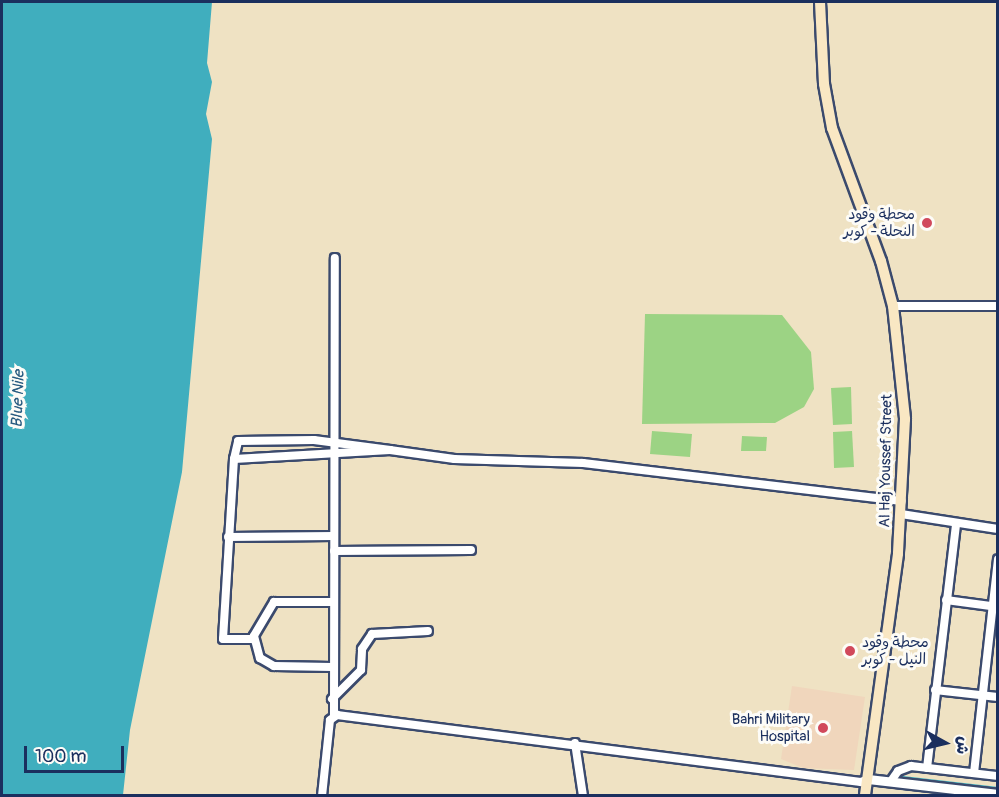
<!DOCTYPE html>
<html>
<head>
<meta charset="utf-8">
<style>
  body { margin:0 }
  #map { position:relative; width:999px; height:797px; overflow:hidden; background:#efe2c3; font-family:Pangolin,"Playpen Sans Arabic",sans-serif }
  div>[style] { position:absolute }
  .built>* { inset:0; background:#f0d6bc }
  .green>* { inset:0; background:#9cd384 }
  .water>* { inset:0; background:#40aebe }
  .stream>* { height:2px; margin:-1px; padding:0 1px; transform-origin:1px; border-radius:1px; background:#40aebe }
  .roads { filter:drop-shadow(2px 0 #3b4a6d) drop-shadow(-2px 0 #3b4a6d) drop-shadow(0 2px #3b4a6d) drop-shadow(0 -2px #3b4a6d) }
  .minor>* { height:8px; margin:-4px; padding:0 4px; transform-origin:4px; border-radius:4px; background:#fff }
  .tertiary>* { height:9px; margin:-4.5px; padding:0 4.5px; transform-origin:4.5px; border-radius:4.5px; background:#fff }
  .secondary>* { height:10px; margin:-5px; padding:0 5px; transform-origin:5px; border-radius:5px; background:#f9e7c3 }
  .dots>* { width:16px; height:16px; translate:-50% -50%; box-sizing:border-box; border:3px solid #fdfcf7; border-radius:50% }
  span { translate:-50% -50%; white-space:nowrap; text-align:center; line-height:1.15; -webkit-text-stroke:6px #fdfcf7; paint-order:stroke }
  .poi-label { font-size:15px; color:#1b2f5e }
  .right { translate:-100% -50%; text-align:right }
  .left { translate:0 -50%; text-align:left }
  .street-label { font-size:15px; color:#1b2f5e }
  .water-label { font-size:16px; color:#285b80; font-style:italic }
  .frame { position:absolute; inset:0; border:3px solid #1b2f5e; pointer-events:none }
  .north { position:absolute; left:915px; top:713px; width:60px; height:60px; -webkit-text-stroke:4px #fdfcf7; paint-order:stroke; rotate:98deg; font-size:16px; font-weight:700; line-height:24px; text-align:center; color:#1b2f5e }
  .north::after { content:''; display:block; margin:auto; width:21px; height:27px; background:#1b2f5e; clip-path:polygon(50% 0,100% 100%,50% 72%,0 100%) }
  .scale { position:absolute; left:24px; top:746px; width:100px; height:27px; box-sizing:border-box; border:3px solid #1b2f5e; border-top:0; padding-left:8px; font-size:18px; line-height:21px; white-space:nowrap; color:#1b2f5e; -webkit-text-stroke:4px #fdfcf7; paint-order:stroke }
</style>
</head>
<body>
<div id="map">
  <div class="built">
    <div style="clip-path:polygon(792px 686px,865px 697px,854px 770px,803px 768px,781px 759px)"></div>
  </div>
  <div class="green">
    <div style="clip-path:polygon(645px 314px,782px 315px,811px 352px,814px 389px,804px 407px,775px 423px,642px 424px)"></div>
    <div style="clip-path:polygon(851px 387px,852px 424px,833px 425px,831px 388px)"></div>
    <div style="clip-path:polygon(652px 431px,692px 434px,690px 457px,650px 454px)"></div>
    <div style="clip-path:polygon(852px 431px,854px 467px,834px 468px,833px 432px)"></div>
    <div style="clip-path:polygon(742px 436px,767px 437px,766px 451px,741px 451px)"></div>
  </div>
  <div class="water">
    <div style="clip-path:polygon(2px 2px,212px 2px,207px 63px,212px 82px,206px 114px,212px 139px,182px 472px,130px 730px,123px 795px,2px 795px)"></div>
  </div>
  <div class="stream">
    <div style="left:903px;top:777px;width:96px;rotate:6.6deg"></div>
  </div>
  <div class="roads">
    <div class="minor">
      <div style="left:893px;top:306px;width:105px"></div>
      <div style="left:238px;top:441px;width:76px;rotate:-0.8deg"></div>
      <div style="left:314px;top:440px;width:77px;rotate:7.5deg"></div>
      <div style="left:390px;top:450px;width:156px;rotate:176.7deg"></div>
      <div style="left:234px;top:459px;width:18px;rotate:-77deg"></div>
      <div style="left:390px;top:450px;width:65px;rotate:8deg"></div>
      <div style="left:454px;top:459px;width:129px;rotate:1.8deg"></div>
      <div style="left:583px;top:463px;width:321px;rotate:6.8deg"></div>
      <div style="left:234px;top:459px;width:180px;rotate:93.5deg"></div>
      <div style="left:223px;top:639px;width:29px"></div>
      <div style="left:252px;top:639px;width:43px;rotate:-59.3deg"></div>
      <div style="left:274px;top:602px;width:59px"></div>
      <div style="left:901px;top:514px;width:98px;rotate:8.8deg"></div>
      <div style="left:228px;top:537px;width:106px;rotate:-0.5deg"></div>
      <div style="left:334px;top:551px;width:137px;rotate:-0.4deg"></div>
      <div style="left:946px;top:600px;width:45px;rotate:7.6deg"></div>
      <div style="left:254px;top:636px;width:23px;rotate:75deg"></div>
      <div style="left:260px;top:658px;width:16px;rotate:30deg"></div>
      <div style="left:274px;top:666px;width:58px;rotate:1deg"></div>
      <div style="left:935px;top:690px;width:63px;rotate:6.3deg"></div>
      <div style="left:332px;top:699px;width:41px;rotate:-45deg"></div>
      <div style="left:361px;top:670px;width:21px;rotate:-87deg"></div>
      <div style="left:362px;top:649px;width:18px;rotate:-56deg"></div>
      <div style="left:372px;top:634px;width:56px;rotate:-3.1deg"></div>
      <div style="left:334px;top:716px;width:458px;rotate:-89.9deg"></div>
      <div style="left:575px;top:743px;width:54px;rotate:81.4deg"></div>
      <div style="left:927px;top:768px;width:246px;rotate:-83.2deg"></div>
      <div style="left:974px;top:773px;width:215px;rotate:-83.6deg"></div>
      <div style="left:891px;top:781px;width:12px;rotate:-55deg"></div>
      <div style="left:898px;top:771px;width:14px;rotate:-21deg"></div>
      <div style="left:911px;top:766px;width:88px;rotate:6.6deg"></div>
      <div style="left:322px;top:796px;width:76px;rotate:-84deg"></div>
      <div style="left:330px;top:720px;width:9px;rotate:-36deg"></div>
      <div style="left:337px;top:715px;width:528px;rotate:7.29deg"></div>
      <div style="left:861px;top:782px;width:8px;rotate:-23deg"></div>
    </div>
    <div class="tertiary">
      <div style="left:868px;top:779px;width:131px;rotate:6.6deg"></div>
    </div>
    <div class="secondary">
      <div style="left:820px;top:2px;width:82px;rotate:87.2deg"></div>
      <div style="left:824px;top:84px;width:45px;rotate:79.7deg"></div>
      <div style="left:832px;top:128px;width:142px;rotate:69.8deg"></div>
      <div style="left:881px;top:261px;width:47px;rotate:75.1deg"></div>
      <div style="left:893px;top:306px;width:114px;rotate:83.9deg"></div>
      <div style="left:905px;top:419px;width:135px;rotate:93deg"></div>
      <div style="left:898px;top:554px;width:244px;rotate:97.8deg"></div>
    </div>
  </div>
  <div class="dots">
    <div style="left:927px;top:223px;background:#d1495b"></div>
    <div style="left:850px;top:651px;background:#d1495b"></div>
    <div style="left:823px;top:728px;background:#d1495b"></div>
  </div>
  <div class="poi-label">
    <span class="right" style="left:915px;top:223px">محطة وقود<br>النحلة - كوبر</span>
    <span class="left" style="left:862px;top:651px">محطة وقود<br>النيل - كوبر</span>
    <span class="right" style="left:810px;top:728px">Bahri Military<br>Hospital</span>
  </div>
  <div class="street-label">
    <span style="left:886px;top:461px;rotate:-89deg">Al Haj Youssef Street</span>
  </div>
  <div class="water-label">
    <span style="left:18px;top:399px;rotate:-88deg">Blue Nile</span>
  </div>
  <div class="frame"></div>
  <div class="north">ش</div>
  <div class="scale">100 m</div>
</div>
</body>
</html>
